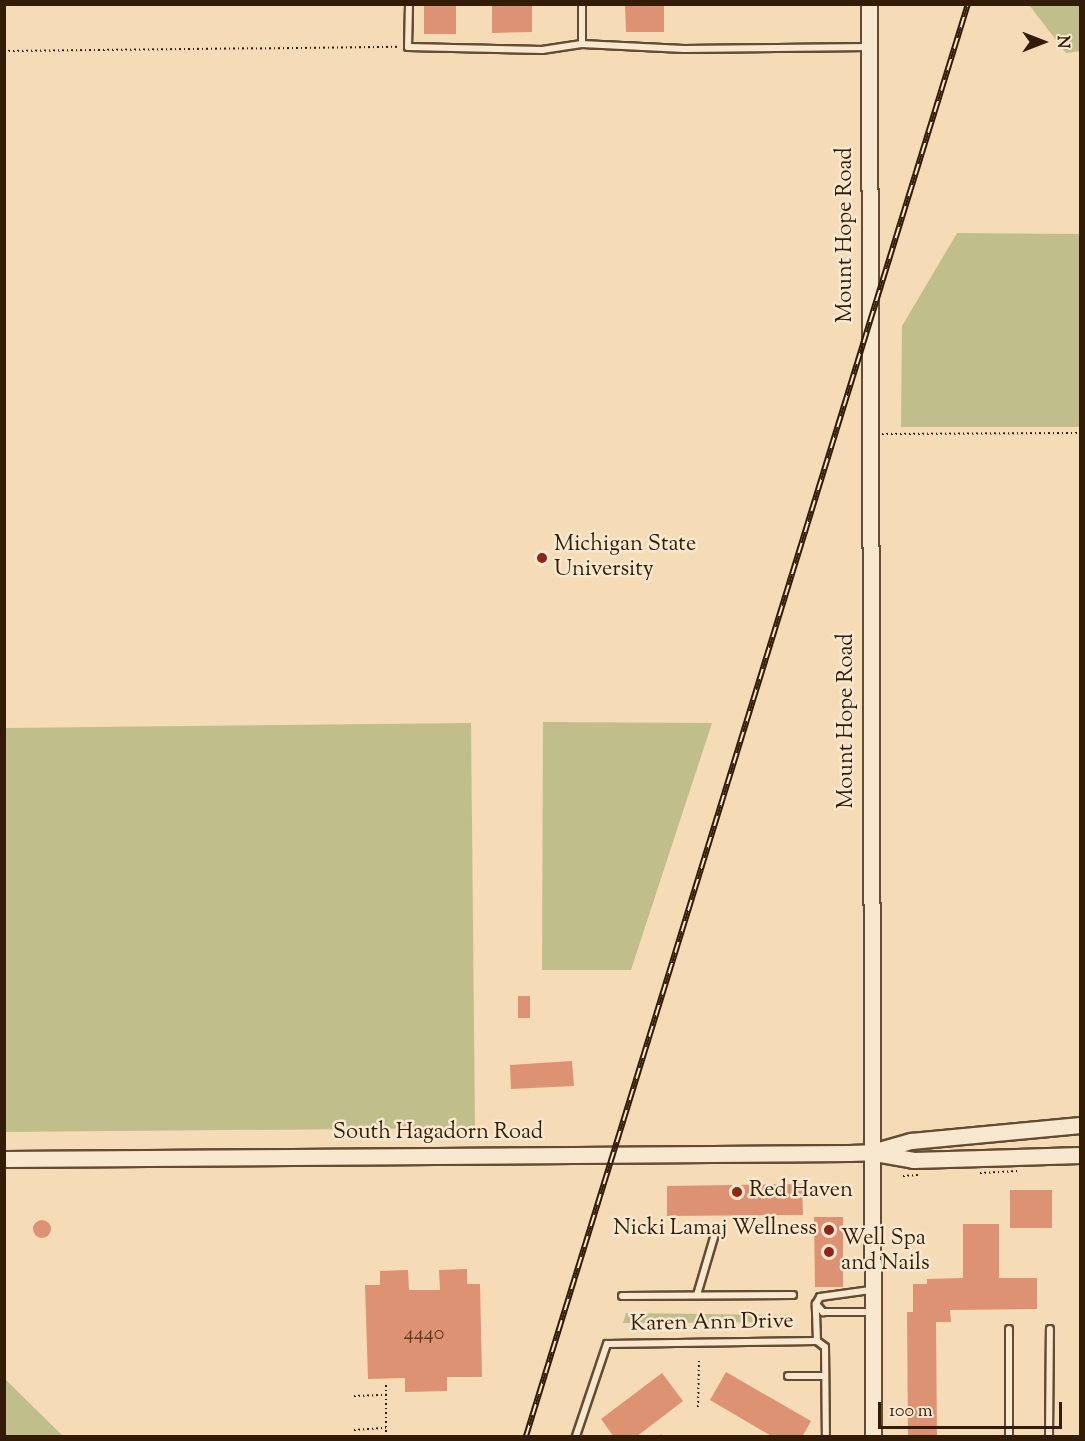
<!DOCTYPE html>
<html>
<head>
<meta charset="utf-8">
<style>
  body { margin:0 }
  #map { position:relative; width:1085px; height:1441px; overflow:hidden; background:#f6dbb7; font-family:"Sorts Mill Goudy",serif }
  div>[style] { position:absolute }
  .green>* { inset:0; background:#c0bf8c }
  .building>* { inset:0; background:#de9274 }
  .round { border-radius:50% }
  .path>* { height:2px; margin-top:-1px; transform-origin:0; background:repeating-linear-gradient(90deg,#331c05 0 1.5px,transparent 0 4.5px) }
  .roads { filter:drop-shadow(2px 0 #644c32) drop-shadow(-2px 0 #644c32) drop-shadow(0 2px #644c32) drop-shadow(0 -2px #644c32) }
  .service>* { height:6px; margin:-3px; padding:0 3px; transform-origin:3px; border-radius:3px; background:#f9e8d0 }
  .tertiary>* { height:15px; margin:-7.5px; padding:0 7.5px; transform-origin:7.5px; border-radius:7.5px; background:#f9e8d0 }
  .rail>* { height:6px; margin-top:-3px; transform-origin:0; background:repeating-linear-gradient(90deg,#f9e8d0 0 11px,#331c05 0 22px); box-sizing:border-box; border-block:2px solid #331c05 }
  .dots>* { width:16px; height:16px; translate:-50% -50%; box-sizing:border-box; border:3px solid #f9e8d0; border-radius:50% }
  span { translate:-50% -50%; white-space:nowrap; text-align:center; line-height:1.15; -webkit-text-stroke:5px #f9e8d0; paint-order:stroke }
  .number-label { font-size:20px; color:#5e3a21 }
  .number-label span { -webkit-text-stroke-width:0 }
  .street-label { font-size:22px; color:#331c05 }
  .poi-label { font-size:22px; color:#331c05 }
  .left { translate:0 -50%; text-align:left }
  .right { translate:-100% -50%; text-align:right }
  .frame { position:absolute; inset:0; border:6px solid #331c05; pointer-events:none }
  .north { position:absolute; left:1013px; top:12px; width:60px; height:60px; -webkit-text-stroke:4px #f9e8d0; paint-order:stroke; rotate:90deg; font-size:16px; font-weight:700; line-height:24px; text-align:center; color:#331c05 }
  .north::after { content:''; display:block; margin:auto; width:21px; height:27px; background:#331c05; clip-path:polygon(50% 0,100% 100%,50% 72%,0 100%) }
  .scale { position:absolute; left:878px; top:1402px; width:184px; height:27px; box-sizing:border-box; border:3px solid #331c05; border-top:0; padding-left:8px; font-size:18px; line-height:21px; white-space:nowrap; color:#331c05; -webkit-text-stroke:4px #f9e8d0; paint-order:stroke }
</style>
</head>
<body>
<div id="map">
  <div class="green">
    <div style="clip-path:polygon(1029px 5px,1080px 5px,1080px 51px,1066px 53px)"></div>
    <div style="clip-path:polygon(957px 233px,1080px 234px,1080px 427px,901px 427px,902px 326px)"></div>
    <div style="clip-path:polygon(543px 722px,712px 723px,631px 970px,542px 970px)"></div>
    <div style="clip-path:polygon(471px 723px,475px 1128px,5px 1132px,5px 728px)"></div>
    <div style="clip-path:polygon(626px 1313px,788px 1315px,789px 1322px,623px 1323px)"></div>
    <div style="clip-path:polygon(4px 1379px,5px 1379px,63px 1436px,5px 1436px)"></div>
  </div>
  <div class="building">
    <div style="clip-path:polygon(424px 4px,456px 4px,456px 34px,424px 34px)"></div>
    <div style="clip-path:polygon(492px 4px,532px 4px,532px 32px,492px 33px)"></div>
    <div style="clip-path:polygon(625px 4px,664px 4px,664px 32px,626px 32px)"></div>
    <div style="clip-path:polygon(518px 996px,530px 996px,530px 1018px,518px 1018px)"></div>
    <div style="clip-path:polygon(572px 1061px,574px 1086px,511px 1089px,510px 1065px)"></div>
    <div style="clip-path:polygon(802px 1184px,803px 1215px,667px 1216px,667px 1186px)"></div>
    <div style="clip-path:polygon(1010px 1190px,1052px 1190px,1052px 1228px,1010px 1228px)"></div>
    <div style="clip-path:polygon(814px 1217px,843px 1217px,843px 1287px,815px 1287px)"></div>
    <div class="round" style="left:33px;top:1220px;width:18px;height:18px"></div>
    <div style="clip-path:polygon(963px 1224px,999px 1224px,999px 1278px,1037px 1278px,1037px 1309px,950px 1310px,951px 1322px,936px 1322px,937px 1437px,908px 1437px,907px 1312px,913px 1312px,913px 1284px,927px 1284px,927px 1279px,963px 1278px)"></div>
    <div style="clip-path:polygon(467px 1269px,467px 1284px,480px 1284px,482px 1377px,447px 1377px,447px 1391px,405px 1392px,405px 1378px,368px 1379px,365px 1285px,380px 1285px,380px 1271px,408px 1270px,409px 1290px,440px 1290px,439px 1270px)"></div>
    <div style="clip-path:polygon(726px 1372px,811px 1421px,802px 1437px,773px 1437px,710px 1400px)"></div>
    <div style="clip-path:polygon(662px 1373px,683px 1401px,636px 1437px,614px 1437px,601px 1419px)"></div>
  </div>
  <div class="path">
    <div style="left:4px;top:51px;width:396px;rotate:-0.6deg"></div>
    <div style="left:882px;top:434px;width:198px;rotate:-0.3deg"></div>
    <div style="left:980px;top:1173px;width:40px;rotate:-2.9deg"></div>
    <div style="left:903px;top:1176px;width:15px;rotate:-4deg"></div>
    <div style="left:354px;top:1396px;width:33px;rotate:-2deg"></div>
    <div style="left:698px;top:1407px;width:47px;rotate:-88.8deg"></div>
    <div style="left:354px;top:1430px;width:32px;rotate:-4deg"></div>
    <div style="left:386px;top:1436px;width:51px;rotate:-90deg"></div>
    <div style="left:661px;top:1436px;width:1px;rotate:-45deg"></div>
  </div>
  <div class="roads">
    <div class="service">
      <div style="left:409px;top:4px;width:43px;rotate:91.3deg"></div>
      <div style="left:408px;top:47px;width:134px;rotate:1.3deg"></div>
      <div style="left:542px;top:50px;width:40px;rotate:-8.5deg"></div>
      <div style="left:582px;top:44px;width:102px;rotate:2.8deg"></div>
      <div style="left:684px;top:49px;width:185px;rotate:-0.6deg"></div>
      <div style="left:582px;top:4px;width:40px;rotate:90deg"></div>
      <div style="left:697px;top:1295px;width:64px;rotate:-73.6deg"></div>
      <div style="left:622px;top:1296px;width:171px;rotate:-0.3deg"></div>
      <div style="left:816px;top:1304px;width:8px;rotate:-60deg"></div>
      <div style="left:820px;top:1297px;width:51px;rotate:-7.8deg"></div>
      <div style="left:816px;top:1304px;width:11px;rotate:49deg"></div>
      <div style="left:823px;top:1312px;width:48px"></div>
      <div style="left:817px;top:1341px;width:10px;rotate:37deg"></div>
      <div style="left:825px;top:1347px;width:89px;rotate:89.4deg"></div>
      <div style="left:788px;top:1376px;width:37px"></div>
      <div style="left:576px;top:1436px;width:97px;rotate:-71.4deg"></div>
      <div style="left:607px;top:1344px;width:210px;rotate:-0.8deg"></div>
      <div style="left:817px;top:1341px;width:37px;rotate:-92deg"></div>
      <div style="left:1009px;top:1436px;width:107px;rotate:-90deg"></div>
      <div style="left:1049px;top:1436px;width:107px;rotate:-89.5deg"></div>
    </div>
    <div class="tertiary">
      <div style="left:869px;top:4px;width:1432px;rotate:89.84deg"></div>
      <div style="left:875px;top:1153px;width:39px;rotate:10deg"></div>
      <div style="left:913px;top:1160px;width:167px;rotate:-1.7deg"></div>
      <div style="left:4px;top:1159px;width:845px;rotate:-0.41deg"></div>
      <div style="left:849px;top:1153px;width:23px;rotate:-2deg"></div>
      <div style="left:872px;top:1152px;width:41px;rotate:-15.8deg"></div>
      <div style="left:911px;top:1141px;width:170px;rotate:-5.4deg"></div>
    </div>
  </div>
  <div class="rail">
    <div style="left:526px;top:1436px;width:1499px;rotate:-72.85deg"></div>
  </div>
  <div class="dots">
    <div style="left:542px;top:558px;background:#8f2418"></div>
    <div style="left:737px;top:1192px;background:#8f2418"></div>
    <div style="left:829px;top:1230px;background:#8f2418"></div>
    <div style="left:829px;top:1252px;background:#8f2418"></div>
  </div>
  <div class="number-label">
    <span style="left:424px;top:1334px">4440</span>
  </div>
  <div class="street-label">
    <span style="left:847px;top:235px;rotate:-90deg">Mount Hope Road</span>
    <span style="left:848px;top:721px;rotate:-90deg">Mount Hope Road</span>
    <span style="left:438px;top:1134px">South Hagadorn Road</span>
    <span style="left:712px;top:1324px;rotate:-1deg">Karen Ann Drive</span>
  </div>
  <div class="poi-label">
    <span class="left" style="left:554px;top:558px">Michigan State<br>University</span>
    <span class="left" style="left:749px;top:1192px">Red Haven</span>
    <span class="right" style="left:817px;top:1230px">Nicki Lamaj Wellness</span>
    <span class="left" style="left:841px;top:1252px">Well Spa<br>and Nails</span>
  </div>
  <div class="frame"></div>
  <div class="north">N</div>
  <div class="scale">100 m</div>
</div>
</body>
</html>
